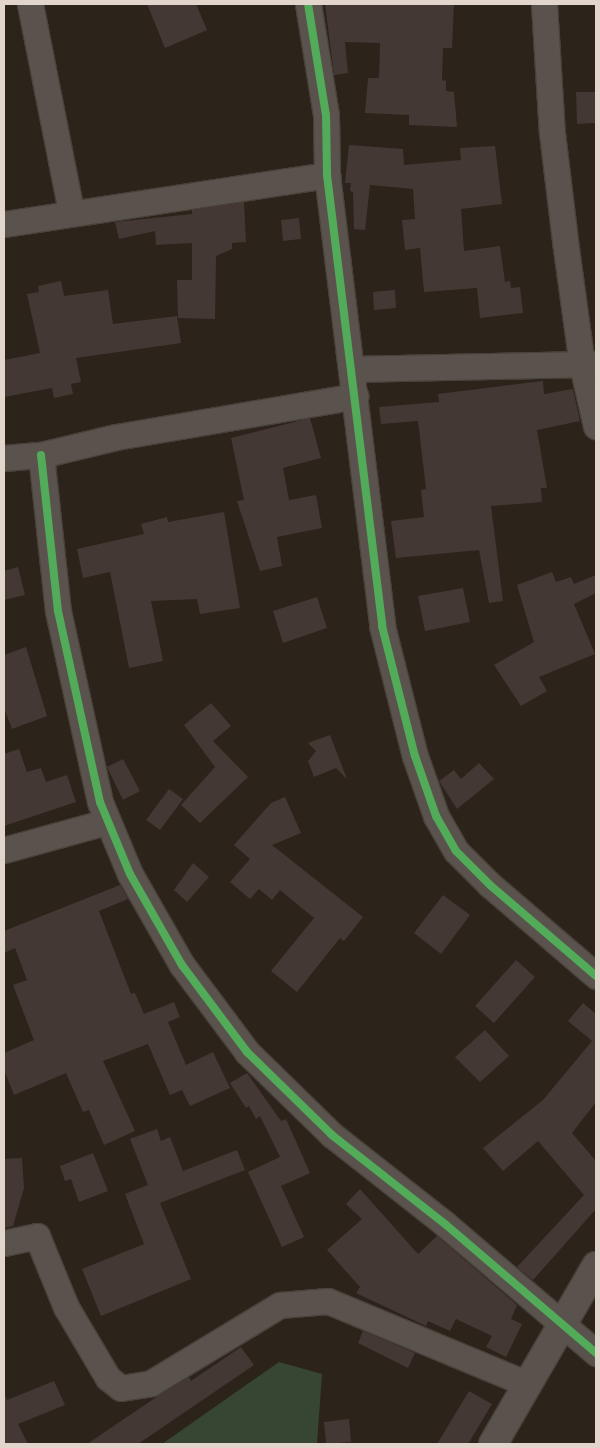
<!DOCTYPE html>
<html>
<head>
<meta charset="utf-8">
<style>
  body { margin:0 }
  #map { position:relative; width:600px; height:1448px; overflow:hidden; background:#2c231b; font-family:Signika,sans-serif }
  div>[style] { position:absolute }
  .green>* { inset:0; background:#364633 }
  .building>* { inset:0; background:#443834 }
  .roads { filter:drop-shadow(1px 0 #49413a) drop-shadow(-1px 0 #49413a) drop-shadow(0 1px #49413a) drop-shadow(0 -1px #49413a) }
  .minor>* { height:25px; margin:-12.5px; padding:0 12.5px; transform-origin:12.5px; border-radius:12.5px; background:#5a534d }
  .secondary>* { height:28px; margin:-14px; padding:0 14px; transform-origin:14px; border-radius:14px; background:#5a534d }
  .cycleway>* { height:8px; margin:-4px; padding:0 4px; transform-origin:4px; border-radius:4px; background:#51ab58 }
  span { translate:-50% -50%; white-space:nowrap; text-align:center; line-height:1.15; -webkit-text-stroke:4.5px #2a1909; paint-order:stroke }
  .frame { position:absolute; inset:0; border:5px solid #e2d6cc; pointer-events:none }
</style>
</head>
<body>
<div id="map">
  <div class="green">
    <div style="clip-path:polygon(279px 1362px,322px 1374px,317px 1444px,162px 1444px)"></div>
  </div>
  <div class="building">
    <div style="clip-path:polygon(147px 4px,196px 4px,207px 30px,165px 48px)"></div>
    <div style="clip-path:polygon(325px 4px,454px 4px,452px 48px,443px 48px,442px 80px,446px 81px,446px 91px,454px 92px,457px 127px,409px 125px,409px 115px,365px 113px,368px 78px,379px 78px,380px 43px,345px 42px,348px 73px,334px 75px)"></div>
    <div style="clip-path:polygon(576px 92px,596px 92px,596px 123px,577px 124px)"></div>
    <div style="clip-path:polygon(349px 145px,403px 149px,404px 165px,461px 160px,460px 148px,495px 146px,502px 204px,461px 209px,464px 251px,500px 246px,505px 282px,510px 281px,511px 288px,520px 287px,523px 313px,480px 318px,477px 288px,424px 292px,420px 248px,405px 250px,402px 220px,415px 219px,413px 189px,370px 185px,365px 230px,354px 229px,353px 192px,350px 191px,351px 183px,345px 183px)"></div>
    <div style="clip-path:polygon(244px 202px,246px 242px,232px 243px,232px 249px,216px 256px,215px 319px,178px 318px,177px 280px,192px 280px,192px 243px,156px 245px,155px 231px,119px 239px,115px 222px,192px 214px,192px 210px)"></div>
    <div style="clip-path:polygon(299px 218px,301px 239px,283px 241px,281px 220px)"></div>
    <div style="clip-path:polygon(61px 281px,64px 296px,108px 290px,113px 324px,177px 316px,181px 343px,76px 358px,81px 382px,71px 384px,73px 394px,54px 398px,52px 388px,4px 397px,4px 360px,40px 353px,27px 294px,39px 292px,38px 286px)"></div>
    <div style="clip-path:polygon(395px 290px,396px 308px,374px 310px,373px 292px)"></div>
    <div style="clip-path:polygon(543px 381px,544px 394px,573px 389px,580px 421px,537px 430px,547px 488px,541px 488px,542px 502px,491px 506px,503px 601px,489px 603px,479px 550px,396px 558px,391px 521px,424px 517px,421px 490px,426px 489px,418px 421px,381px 424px,379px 407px,439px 402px,438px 394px)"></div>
    <div style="clip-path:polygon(310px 418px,321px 458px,283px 468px,289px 500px,316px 495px,322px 528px,277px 537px,282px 566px,260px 571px,237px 501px,244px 500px,231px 438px)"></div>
    <div style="clip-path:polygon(224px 512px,240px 608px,200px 614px,197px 599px,151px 601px,163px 661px,129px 668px,110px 572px,83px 578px,77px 549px,144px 534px,141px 524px,167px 517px,168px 522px)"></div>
    <div style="clip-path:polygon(18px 567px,25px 595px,4px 600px,4px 571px)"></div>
    <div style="clip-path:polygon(552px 572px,556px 582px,571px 577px,574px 584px,596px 575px,596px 593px,574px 604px,595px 654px,539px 677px,547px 691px,521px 706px,494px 665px,534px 642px,517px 585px)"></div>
    <div style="clip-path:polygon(463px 588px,470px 622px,425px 631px,418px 596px)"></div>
    <div style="clip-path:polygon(317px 597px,327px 628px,283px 643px,273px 611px)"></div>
    <div style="clip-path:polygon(26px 647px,47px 716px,12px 729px,4px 708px,4px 655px)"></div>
    <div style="clip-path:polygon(211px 703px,231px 726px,213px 741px,248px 777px,200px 823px,181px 805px,215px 767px,184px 725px)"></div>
    <div style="clip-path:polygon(330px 735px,342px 766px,347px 779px,336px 768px,314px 777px,308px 761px,316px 751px,308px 743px)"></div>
    <div style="clip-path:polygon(19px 749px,27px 772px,41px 768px,46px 782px,67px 775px,76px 802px,4px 826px,4px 754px)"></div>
    <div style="clip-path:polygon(123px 759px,140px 791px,123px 800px,107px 767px)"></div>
    <div style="clip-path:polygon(479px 763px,494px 779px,457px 809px,439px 781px,454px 770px,461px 779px)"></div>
    <div style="clip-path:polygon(169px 789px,183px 799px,160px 830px,146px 820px)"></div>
    <div style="clip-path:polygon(285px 797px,301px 833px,272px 845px,363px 917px,344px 941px,340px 938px,297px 992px,271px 971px,314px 918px,280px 890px,272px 900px,259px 889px,250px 899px,230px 882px,250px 859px,234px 845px,271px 803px)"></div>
    <div style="clip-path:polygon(193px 863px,209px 877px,187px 902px,174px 890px)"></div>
    <div style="clip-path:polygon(120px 885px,128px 899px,99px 911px,131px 994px,135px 993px,144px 1014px,174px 1002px,180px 1017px,168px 1022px,186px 1065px,213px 1052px,230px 1088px,190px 1106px,182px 1090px,170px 1095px,148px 1044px,103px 1061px,135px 1131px,104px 1145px,89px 1110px,83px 1112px,66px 1073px,14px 1095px,4px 1070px,4px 1053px,34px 1040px,13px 985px,27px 980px,15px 948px,4px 953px,4px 931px)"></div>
    <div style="clip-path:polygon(443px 895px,470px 915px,441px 954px,414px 933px)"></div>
    <div style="clip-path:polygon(516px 960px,535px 977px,494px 1023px,475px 1006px)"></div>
    <div style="clip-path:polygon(583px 1003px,596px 1014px,596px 1102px,572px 1133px,596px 1161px,596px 1209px,533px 1280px,517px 1267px,584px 1195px,538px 1141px,503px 1171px,483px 1148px,543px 1100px,592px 1041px,568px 1021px)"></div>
    <div style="clip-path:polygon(485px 1030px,509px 1056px,480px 1082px,455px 1057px)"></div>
    <div style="clip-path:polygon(247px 1073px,281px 1121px,286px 1119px,310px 1173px,281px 1186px,304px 1237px,282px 1247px,248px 1172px,280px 1157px,260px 1116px,256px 1119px,249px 1106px,246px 1108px,230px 1083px)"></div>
    <div style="clip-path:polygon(157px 1129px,161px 1141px,170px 1137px,183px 1171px,237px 1150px,245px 1170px,160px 1203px,191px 1279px,101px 1316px,82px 1269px,144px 1244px,125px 1194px,148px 1185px,130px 1139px)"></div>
    <div style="clip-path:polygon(93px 1153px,108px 1191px,79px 1202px,71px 1179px,65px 1181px,60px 1166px)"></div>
    <div style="clip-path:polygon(22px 1158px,24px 1188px,13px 1226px,4px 1228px,4px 1159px)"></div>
    <div style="clip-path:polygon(360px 1189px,418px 1254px,437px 1236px,517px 1305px,511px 1319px,522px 1324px,506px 1357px,486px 1347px,492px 1336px,456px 1319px,450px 1331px,428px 1321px,426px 1326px,356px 1293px,360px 1287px,327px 1250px,362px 1219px,346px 1204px)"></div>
    <div style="clip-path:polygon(363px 1331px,415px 1353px,408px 1368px,358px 1343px)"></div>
    <div style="clip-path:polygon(241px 1347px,254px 1365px,138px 1444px,87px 1444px,161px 1394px,189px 1377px,191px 1381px)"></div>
    <div style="clip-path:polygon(54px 1381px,65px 1405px,18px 1424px,28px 1444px,4px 1444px,4px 1393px,7px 1400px)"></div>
    <div style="clip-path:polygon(469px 1391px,492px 1404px,468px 1444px,437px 1444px)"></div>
    <div style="clip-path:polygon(349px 1419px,351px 1442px,326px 1444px,324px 1422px)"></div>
  </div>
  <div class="roads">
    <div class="minor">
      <div style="left:30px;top:4px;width:212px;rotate:78.8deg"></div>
      <div style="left:308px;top:4px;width:112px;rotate:80.8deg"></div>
      <div style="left:326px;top:115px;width:60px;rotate:89deg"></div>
      <div style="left:327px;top:175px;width:454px;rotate:83deg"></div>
      <div style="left:382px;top:626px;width:134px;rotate:75.8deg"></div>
      <div style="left:415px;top:756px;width:64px;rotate:70.7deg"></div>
      <div style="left:436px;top:816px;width:40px;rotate:60.3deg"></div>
      <div style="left:456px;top:851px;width:48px;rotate:45deg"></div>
      <div style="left:490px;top:885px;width:140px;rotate:40.6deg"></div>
      <div style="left:544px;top:4px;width:129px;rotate:86.5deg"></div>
      <div style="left:552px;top:133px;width:109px;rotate:83.1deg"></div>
      <div style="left:565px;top:241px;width:125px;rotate:82.2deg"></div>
      <div style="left:582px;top:365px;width:63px;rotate:77.1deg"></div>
      <div style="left:4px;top:224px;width:327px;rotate:-8.6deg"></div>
      <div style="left:351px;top:369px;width:245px;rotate:-1.2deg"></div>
      <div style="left:41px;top:455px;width:157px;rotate:83.8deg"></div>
      <div style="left:58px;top:611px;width:196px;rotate:77.6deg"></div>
      <div style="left:100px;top:802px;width:78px;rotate:67.4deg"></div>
      <div style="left:130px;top:874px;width:105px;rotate:60.3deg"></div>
      <div style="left:182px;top:965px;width:109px;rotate:53.2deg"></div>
      <div style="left:247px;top:1052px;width:119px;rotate:44.3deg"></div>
      <div style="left:332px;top:1135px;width:144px;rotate:38.2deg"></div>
      <div style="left:445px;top:1224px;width:199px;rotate:40.5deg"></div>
      <div style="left:4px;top:458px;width:37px;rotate:-5deg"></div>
      <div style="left:41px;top:455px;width:77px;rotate:-13.5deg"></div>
      <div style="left:116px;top:437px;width:243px;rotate:-9.7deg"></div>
      <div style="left:4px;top:850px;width:106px;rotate:-15.4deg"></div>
      <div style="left:4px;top:1243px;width:34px;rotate:-12deg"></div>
      <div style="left:37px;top:1236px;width:77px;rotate:67.8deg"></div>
      <div style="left:66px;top:1307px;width:82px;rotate:59.4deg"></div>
      <div style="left:108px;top:1378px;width:16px;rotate:38deg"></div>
      <div style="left:121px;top:1388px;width:30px;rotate:-9deg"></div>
      <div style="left:151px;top:1383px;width:151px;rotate:-31.2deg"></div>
      <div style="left:280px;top:1305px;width:48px;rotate:-4.8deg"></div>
      <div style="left:328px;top:1301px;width:216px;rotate:22.6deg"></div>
    </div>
    <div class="secondary">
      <div style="left:493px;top:1444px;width:206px;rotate:-59.9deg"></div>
    </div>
  </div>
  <div class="cycleway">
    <div style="left:308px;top:4px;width:112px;rotate:80.8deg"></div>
    <div style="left:326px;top:115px;width:60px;rotate:89deg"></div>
    <div style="left:327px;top:175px;width:454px;rotate:83deg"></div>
    <div style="left:382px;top:626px;width:134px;rotate:75.8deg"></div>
    <div style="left:415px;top:756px;width:64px;rotate:70.7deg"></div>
    <div style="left:436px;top:816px;width:40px;rotate:60.3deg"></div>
    <div style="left:456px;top:851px;width:48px;rotate:45deg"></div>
    <div style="left:490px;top:885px;width:140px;rotate:40.6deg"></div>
    <div style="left:41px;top:455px;width:157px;rotate:83.8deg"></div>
    <div style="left:58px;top:611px;width:196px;rotate:77.6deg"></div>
    <div style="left:100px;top:802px;width:78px;rotate:67.4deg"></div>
    <div style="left:130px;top:874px;width:105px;rotate:60.3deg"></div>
    <div style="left:182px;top:965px;width:109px;rotate:53.2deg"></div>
    <div style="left:247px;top:1052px;width:119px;rotate:44.3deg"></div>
    <div style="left:332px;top:1135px;width:144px;rotate:38.2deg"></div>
    <div style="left:445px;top:1224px;width:199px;rotate:40.5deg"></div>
  </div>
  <div class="frame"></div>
</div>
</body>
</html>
